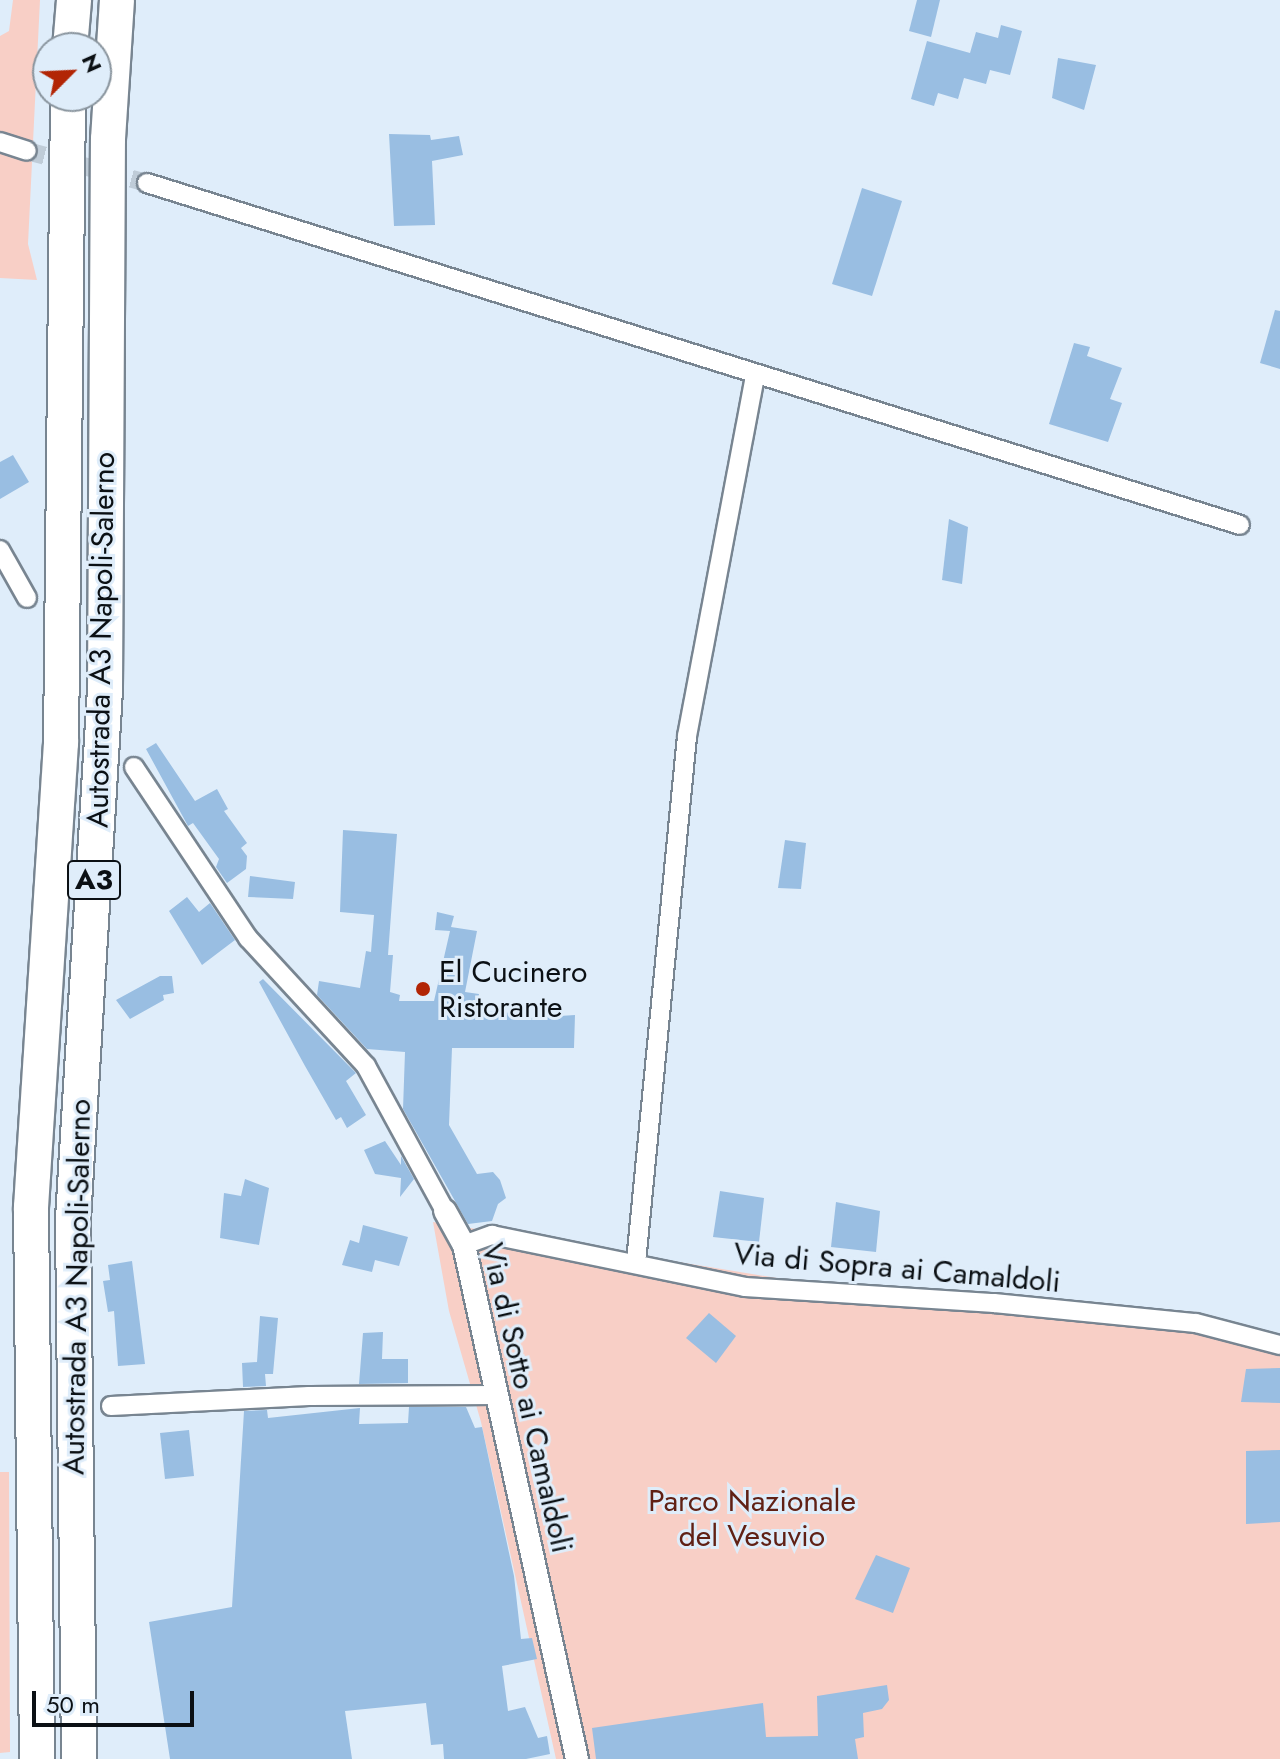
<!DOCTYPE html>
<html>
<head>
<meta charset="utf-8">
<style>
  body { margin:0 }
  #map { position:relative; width:1280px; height:1759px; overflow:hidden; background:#dfedfa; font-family:Jost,sans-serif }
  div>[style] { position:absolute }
  .green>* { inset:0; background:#f8cfc6 }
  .building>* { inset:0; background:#99bee2 }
  .minor-tunnel>* { height:18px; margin-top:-9px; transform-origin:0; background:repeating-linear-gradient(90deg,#bfccd8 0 18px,transparent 0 27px) }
  .roads { filter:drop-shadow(2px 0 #788591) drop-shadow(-2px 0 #788591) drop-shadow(0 2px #788591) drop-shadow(0 -2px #788591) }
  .minor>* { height:18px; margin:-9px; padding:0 9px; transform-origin:9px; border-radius:9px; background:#fff }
  .tertiary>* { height:22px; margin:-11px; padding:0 11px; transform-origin:11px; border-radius:11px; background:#fff }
  .motorway>* { height:34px; margin:-17px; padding:0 17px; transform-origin:17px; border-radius:17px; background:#fff }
  .dots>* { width:22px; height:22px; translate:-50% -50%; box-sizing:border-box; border:4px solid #dfedfa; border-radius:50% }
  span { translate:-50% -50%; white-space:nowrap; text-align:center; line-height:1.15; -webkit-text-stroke:6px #dfedfa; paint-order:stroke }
  .shield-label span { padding:2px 6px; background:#dfedfa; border:2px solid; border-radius:6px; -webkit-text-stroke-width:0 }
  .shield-label { font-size:28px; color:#0b1014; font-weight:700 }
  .street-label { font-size:30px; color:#0b1014 }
  .poi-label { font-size:30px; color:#0b1014 }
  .left { translate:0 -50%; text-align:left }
  .park-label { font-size:30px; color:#602014 }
  .north { position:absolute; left:32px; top:32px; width:80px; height:80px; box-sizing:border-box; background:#dfedfa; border:2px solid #8a959e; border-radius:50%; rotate:66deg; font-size:22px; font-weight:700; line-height:32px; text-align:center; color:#0b1014 }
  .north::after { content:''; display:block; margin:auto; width:28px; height:36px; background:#b22505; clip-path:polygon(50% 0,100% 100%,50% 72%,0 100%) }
  .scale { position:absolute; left:32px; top:1691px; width:162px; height:36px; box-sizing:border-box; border:4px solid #0b1014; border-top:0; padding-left:10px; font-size:24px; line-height:28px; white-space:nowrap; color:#0b1014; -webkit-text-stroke:6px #dfedfa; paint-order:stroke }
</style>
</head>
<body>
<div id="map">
  <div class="green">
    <div style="clip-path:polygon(13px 0,40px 0,28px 244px,37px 280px,0 278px,0 36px,9px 31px)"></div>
    <div style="clip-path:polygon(433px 1222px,777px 1278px,1100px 1305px,1280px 1335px,1280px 1759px,556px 1759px,481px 1422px,449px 1311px)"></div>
    <div style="clip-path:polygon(0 1472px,9px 1472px,10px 1752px,0 1753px)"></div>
  </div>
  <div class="building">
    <div style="clip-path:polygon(917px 0,940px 0,931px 37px,909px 31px)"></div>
    <div style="clip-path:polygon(1001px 25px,1022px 31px,1010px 75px,990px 70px,986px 84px,964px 78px,958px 99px,938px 93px,934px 106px,911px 99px,927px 41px,970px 53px,976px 32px,998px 38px)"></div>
    <div style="clip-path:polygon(1058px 58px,1096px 65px,1084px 110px,1052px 98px)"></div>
    <div style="clip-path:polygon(389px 134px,430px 135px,431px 140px,459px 136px,463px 155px,432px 161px,435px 225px,394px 226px)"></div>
    <div style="clip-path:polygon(862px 188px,902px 201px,872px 296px,832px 284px)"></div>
    <div style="clip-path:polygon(1275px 310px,1280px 311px,1280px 369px,1260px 363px)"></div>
    <div style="clip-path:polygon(1074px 343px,1090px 347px,1087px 356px,1122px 368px,1110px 399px,1122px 403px,1108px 442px,1049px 424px)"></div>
    <div style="clip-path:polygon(13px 455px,29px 482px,0 499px,0 462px)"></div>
    <div style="clip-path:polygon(949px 519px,968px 527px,962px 584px,942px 580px)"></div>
    <div style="clip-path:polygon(156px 743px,195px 801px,217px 789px,228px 809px,224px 811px,247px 843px,241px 848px,247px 856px,246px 869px,227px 883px,216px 867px,219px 859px,193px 823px,188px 826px,146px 749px)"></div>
    <div style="clip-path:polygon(343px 830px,397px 834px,388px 955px,393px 955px,390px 992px,400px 995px,399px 1001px,434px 1001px,450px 931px,435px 930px,437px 912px,454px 916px,451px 927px,477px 931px,465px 992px,479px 994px,476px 1011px,515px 1013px,514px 1019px,575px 1015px,574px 1048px,452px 1048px,449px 1125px,477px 1174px,493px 1172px,500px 1180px,506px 1198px,498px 1204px,492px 1221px,468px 1224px,403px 1109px,405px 1052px,367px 1049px,317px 995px,319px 981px,360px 988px,366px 951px,371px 952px,374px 915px,340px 912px)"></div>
    <div style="clip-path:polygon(785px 840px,806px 843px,801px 889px,778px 888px)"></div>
    <div style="clip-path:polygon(250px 876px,295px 882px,293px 899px,248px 897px)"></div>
    <div style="clip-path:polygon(187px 897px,199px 912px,210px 903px,235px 940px,202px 965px,169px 911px)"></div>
    <div style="clip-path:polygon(160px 976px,172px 976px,174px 993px,163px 995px,164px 1000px,130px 1019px,116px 1000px)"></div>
    <div style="clip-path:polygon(263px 979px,356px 1073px,346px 1081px,366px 1115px,347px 1128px,341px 1117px,336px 1120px,305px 1066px,259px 982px)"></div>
    <div style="clip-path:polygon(385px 1141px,401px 1165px,401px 1156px,414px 1179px,400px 1197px,401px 1178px,375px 1174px,364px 1150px)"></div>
    <div style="clip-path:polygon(245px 1179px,269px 1188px,259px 1245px,220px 1238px,224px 1193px,241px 1196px)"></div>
    <div style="clip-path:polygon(720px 1191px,764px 1198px,759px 1242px,713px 1237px)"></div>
    <div style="clip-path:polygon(836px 1202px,880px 1211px,876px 1252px,831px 1247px)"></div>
    <div style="clip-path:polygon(363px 1225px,408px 1237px,399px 1266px,375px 1260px,372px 1272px,342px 1265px,350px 1240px,359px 1243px)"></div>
    <div style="clip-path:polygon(132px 1261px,145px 1364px,118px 1366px,114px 1311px,108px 1312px,103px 1281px,110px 1280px,108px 1265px)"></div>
    <div style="clip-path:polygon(709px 1313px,736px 1336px,716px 1363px,686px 1338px)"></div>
    <div style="clip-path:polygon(260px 1316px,278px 1318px,273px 1374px,265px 1374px,266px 1386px,243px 1387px,242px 1363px,257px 1362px)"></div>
    <div style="clip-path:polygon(383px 1332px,382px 1359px,408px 1359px,408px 1383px,359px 1384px,363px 1333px)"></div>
    <div style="clip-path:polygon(1280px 1368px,1280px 1403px,1241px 1402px,1246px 1369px)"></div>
    <div style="clip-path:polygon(409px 1407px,466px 1407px,475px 1428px,482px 1427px,514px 1576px,521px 1639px,532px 1638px,537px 1659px,502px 1666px,508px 1711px,525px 1707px,538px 1738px,547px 1736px,550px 1754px,526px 1759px,444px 1759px,443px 1744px,431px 1745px,426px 1703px,345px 1711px,352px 1759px,170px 1759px,149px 1622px,232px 1607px,244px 1411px,267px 1410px,268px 1418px,360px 1408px,359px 1424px,408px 1423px)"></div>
    <div style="clip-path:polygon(189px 1430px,194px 1476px,165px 1479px,160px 1433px)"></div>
    <div style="clip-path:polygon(1280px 1450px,1280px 1522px,1246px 1524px,1246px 1451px)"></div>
    <div style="clip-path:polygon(876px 1555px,910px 1568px,893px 1613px,855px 1599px)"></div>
    <div style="clip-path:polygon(887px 1685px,889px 1700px,882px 1709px,863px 1713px,864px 1737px,855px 1739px,858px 1759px,596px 1759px,592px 1728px,763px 1703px,766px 1737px,818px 1736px,817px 1696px)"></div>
  </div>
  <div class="minor-tunnel">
    <div style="left:27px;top:151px;width:124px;rotate:14.9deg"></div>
  </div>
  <div class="roads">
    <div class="minor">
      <div style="left:0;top:142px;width:28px;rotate:18deg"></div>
      <div style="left:147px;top:183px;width:1145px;rotate:17.37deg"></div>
      <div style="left:0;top:550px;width:55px;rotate:60.6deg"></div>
      <div style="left:134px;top:767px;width:206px;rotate:56.3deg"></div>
      <div style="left:248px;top:938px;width:174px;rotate:47.3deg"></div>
      <div style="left:366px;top:1066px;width:165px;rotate:61.4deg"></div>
      <div style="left:464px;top:1245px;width:30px;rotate:-20deg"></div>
      <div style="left:492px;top:1235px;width:258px;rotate:11.6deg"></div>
      <div style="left:745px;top:1287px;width:250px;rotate:3.7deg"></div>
      <div style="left:994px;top:1303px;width:203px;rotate:5.7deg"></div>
      <div style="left:1196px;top:1323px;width:87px;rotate:14.7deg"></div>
      <div style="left:636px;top:1262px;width:528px;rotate:-84.46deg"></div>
      <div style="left:687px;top:736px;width:366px;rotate:-79.3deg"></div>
      <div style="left:111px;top:1406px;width:198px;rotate:-2.9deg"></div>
      <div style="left:309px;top:1396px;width:187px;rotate:-0.3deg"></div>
    </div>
    <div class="tertiary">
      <div style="left:445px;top:1211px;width:39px;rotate:61deg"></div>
      <div style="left:464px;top:1245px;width:526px;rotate:77.6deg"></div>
    </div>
    <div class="motorway">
      <div style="left:70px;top:48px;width:48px;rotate:-85.2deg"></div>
      <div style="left:37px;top:1759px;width:552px;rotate:-90.62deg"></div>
      <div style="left:31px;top:1207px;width:465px;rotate:-86.3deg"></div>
      <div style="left:61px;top:743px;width:647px;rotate:-89.38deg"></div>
      <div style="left:79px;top:1759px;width:540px;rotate:-90.64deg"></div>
      <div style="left:73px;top:1219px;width:531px;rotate:-86.54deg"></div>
      <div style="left:105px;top:689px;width:550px;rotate:-89.69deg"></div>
      <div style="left:108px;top:139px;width:139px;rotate:-86.3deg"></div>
    </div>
  </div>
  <div class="dots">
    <div style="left:423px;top:989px;background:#b22505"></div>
  </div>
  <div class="shield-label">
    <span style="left:94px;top:880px">A3</span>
  </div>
  <div class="street-label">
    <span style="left:101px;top:640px;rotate:-89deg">Autostrada A3 Napoli-Salerno</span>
    <span style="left:897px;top:1268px;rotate:5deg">Via di Sopra ai Camaldoli</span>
    <span style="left:77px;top:1287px;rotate:-89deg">Autostrada A3 Napoli-Salerno</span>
    <span style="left:527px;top:1398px;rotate:77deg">Via di Sotto ai Camaldoli</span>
  </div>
  <div class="poi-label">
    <span class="left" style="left:439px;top:989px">El Cucinero<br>Ristorante</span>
  </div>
  <div class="park-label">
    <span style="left:752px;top:1518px">Parco Nazionale<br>del Vesuvio</span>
  </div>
  <div class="north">N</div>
  <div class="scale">50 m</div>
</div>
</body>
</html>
